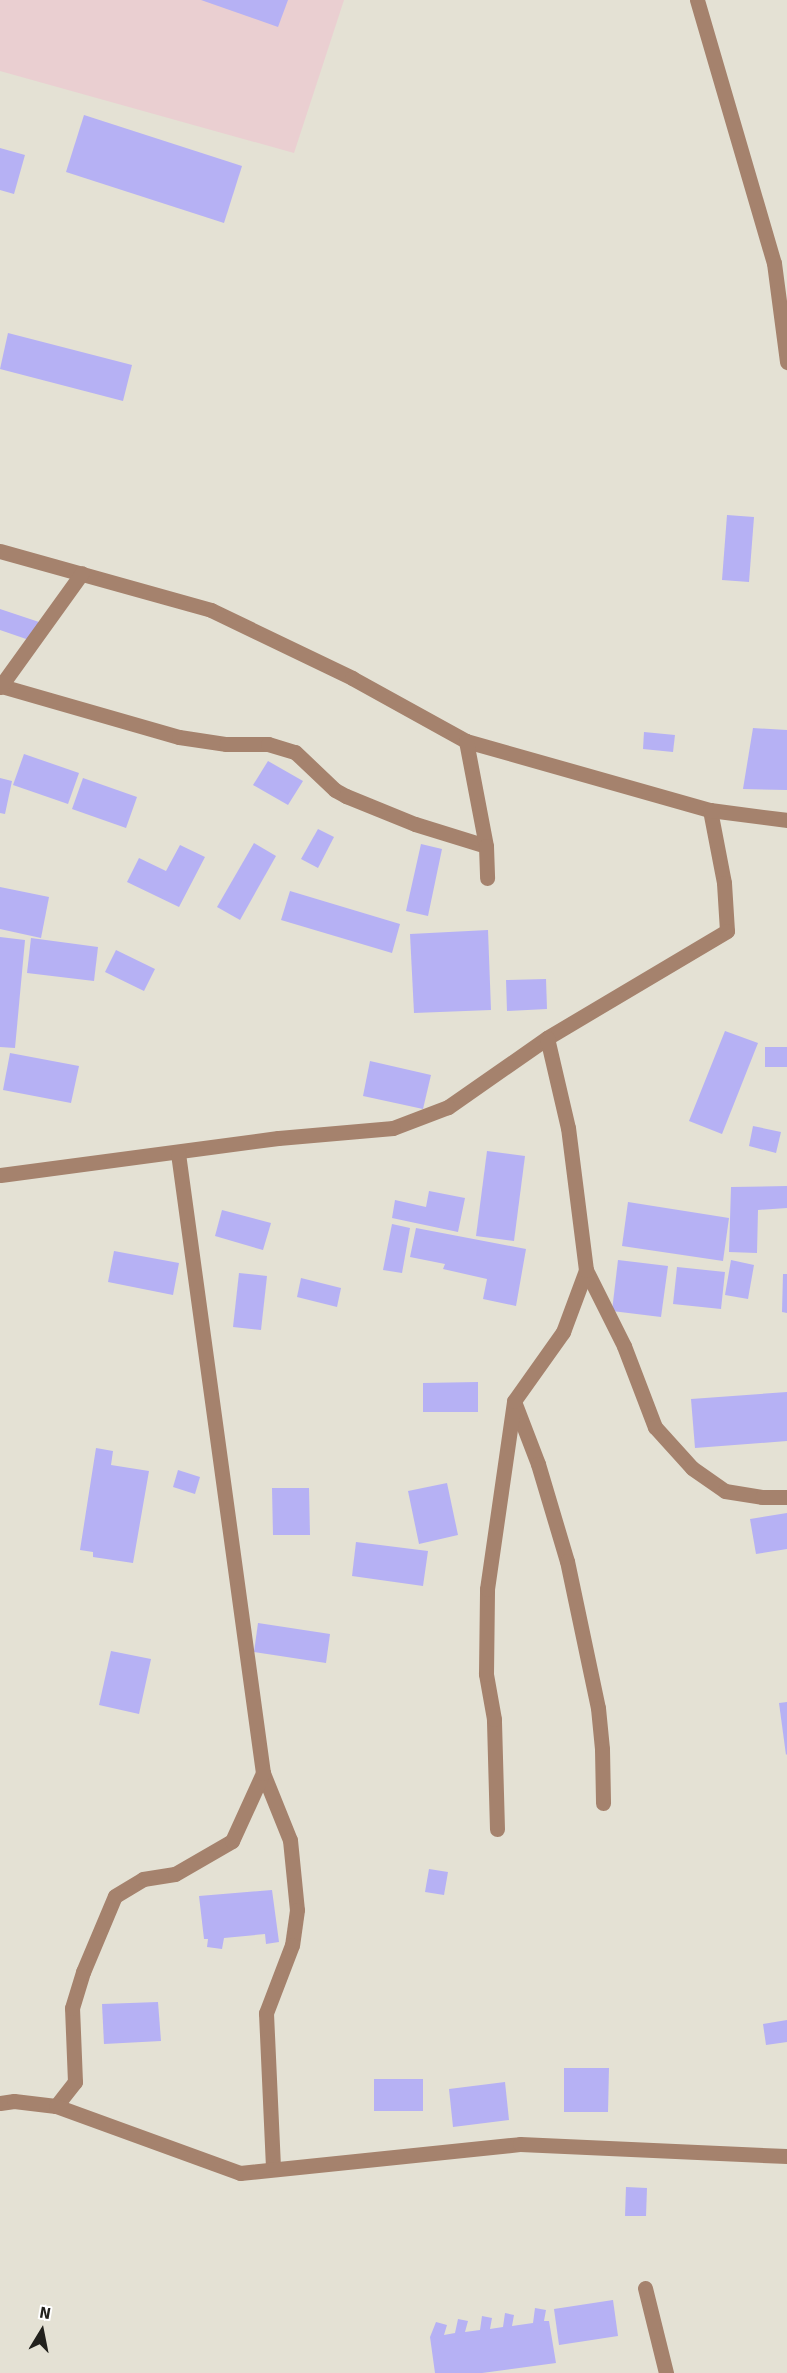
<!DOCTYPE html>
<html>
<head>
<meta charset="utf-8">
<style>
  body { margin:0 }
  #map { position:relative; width:787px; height:2373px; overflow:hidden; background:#e4e1d4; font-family:Signika,sans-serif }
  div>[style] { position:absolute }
  .education>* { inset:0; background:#eacfd1 }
  .building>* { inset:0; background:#b6b1f4 }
  .minor>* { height:15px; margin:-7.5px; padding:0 7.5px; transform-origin:7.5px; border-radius:7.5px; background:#a5826d }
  span { translate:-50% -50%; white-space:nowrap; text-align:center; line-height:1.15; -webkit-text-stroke:4.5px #fff; paint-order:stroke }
  .north { position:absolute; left:12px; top:2301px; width:60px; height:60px; -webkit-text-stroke:4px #fff; paint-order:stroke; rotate:10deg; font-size:16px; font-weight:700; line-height:24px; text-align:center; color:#22211d }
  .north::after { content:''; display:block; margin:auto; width:21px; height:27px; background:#22211d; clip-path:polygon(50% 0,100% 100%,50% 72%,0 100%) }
</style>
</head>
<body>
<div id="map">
  <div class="education">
    <div style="clip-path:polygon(0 0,344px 0,294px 153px,0 71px)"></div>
  </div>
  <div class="building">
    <div style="clip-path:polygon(201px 0,288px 0,278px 27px)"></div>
    <div style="clip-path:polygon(84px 115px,242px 166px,224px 223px,66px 172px)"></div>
    <div style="clip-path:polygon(0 148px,25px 155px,14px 194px,0 190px)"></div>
    <div style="clip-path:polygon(8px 333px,132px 365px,123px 401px,0 369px)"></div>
    <div style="clip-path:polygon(727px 515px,754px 517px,749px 582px,722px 580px)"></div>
    <div style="clip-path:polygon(0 609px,39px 622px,32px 641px,0 630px)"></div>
    <div style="clip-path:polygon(753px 728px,787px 730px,787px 790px,743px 789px)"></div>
    <div style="clip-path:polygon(644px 732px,675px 735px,673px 752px,643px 749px)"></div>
    <div style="clip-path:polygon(24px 754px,79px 773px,68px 804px,13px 785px)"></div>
    <div style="clip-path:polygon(268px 761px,303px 781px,288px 805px,253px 785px)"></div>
    <div style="clip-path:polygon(0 778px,12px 781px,5px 814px,0 813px)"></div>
    <div style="clip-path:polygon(83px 778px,137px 797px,126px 828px,72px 809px)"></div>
    <div style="clip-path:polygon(318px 829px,334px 837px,318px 868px,301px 859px)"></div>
    <div style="clip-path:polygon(254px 843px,276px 856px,240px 920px,217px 907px)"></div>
    <div style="clip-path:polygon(421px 844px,442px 849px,428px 916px,406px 911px)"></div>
    <div style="clip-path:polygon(180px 845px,205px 857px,179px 907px,127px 882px,139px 858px,166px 871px)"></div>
    <div style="clip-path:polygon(0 887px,49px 897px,41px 938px,0 929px)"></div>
    <div style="clip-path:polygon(290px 891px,400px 924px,392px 953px,281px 920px)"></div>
    <div style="clip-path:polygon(488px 930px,491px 1010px,414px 1013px,410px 934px)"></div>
    <div style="clip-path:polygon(0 937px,25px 940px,15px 1048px,0 1047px)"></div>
    <div style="clip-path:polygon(31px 938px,98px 947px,94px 981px,27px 973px)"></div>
    <div style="clip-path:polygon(116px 950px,155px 969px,144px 991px,105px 972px)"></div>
    <div style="clip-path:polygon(546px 979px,547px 1009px,507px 1011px,506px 980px)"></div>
    <div style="clip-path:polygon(725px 1031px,758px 1043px,722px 1134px,689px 1121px)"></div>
    <div style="clip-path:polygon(765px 1047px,787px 1047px,787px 1067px,765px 1067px)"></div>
    <div style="clip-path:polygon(10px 1053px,79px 1066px,71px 1103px,3px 1090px)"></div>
    <div style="clip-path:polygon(370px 1061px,431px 1075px,423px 1109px,363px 1096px)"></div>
    <div style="clip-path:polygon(753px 1126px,781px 1132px,776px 1153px,749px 1146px)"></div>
    <div style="clip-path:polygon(487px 1151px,525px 1156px,514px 1241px,476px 1236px)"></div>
    <div style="clip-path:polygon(787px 1186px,787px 1208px,758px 1210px,757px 1253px,729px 1252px,731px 1187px)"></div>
    <div style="clip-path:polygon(429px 1191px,465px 1198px,458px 1232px,392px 1218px,395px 1200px,426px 1207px)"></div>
    <div style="clip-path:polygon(628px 1202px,729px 1218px,723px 1261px,622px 1246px)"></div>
    <div style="clip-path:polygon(222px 1210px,271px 1223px,263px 1250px,215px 1236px)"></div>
    <div style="clip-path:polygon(392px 1224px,410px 1228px,402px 1273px,383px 1270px)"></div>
    <div style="clip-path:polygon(416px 1228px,526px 1249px,516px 1306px,483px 1299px,487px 1279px,443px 1269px,445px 1264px,410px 1257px)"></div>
    <div style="clip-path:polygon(114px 1251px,179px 1263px,173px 1295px,108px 1282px)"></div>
    <div style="clip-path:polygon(618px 1260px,668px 1266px,661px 1317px,612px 1311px)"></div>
    <div style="clip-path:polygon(731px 1260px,754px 1265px,748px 1299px,725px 1295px)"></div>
    <div style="clip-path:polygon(677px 1267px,725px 1272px,721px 1309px,673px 1304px)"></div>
    <div style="clip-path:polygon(239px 1273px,267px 1276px,261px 1330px,233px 1327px)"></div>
    <div style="clip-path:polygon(783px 1274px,787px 1274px,787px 1313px,782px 1312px)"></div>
    <div style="clip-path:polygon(301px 1278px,341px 1288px,337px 1307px,297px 1297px)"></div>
    <div style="clip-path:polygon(478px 1382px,478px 1412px,423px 1412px,423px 1383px)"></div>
    <div style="clip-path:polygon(787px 1392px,787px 1441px,695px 1448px,691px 1399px)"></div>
    <div style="clip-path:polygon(96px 1448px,113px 1451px,111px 1465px,149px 1471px,133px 1563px,93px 1557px,93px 1552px,80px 1550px)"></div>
    <div style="clip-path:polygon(178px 1470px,200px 1477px,195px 1494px,173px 1487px)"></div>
    <div style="clip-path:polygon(447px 1483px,458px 1535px,419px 1544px,408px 1491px)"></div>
    <div style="clip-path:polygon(272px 1488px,309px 1488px,310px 1535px,273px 1535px)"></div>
    <div style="clip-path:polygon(787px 1513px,787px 1549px,756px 1554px,750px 1519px)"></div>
    <div style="clip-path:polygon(356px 1542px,428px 1551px,423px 1586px,352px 1576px)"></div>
    <div style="clip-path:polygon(258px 1623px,330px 1634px,326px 1663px,254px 1652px)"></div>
    <div style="clip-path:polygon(111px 1651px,151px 1659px,139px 1714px,99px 1705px)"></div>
    <div style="clip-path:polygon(787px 1702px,787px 1754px,786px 1755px,779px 1703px)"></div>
    <div style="clip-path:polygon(429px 1869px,448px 1872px,444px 1895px,425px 1892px)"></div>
    <div style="clip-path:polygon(272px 1890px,279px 1942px,266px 1944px,265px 1934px,224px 1938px,222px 1949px,207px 1947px,208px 1939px,204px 1939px,199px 1896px)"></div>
    <div style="clip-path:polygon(158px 2002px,161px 2041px,104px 2044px,102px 2004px)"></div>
    <div style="clip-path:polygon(787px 2020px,787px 2042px,766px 2045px,763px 2024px)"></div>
    <div style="clip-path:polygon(564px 2068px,609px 2068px,608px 2112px,564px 2112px)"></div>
    <div style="clip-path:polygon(374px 2079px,423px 2079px,423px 2111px,374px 2111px)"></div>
    <div style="clip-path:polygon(505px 2082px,509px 2120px,453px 2127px,449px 2089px)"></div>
    <div style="clip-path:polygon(626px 2187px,647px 2188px,646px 2216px,625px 2216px)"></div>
    <div style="clip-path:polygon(613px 2300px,618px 2336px,559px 2345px,554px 2309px)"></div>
    <div style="clip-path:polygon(535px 2308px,546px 2310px,544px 2321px,549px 2321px,556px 2363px,482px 2373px,435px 2373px,430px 2337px,436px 2322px,447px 2325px,444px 2335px,455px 2333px,458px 2319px,468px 2321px,465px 2332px,480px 2330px,482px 2316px,492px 2318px,490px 2329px,503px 2327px,505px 2313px,514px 2315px,512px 2326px,533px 2323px)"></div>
  </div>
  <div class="minor">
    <div style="left:697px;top:0;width:274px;rotate:73.7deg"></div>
    <div style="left:774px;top:263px;width:100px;rotate:82.5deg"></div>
    <div style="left:0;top:551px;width:219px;rotate:15.6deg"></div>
    <div style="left:211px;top:610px;width:157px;rotate:25.7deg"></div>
    <div style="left:352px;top:678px;width:130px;rotate:28.9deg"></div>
    <div style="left:466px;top:741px;width:254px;rotate:15.8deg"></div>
    <div style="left:710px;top:810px;width:74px;rotate:79.1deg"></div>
    <div style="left:724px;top:883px;width:48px;rotate:86.4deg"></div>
    <div style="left:727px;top:931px;width:209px;rotate:149.3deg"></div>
    <div style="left:547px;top:1038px;width:121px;rotate:145.1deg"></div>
    <div style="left:448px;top:1107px;width:59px;rotate:159.1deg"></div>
    <div style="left:393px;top:1128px;width:115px;rotate:175deg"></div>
    <div style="left:278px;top:1138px;width:280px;rotate:172.4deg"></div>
    <div style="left:1px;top:686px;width:185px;rotate:16deg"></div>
    <div style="left:179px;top:737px;width:48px;rotate:8.5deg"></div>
    <div style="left:226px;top:744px;width:42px"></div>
    <div style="left:268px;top:744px;width:28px;rotate:17deg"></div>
    <div style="left:295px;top:752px;width:55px;rotate:43.5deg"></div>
    <div style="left:335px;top:790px;width:13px;rotate:29deg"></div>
    <div style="left:346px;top:796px;width:74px;rotate:22.1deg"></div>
    <div style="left:415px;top:824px;width:74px;rotate:17.2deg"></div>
    <div style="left:0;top:687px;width:140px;rotate:-54.3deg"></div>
    <div style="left:466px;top:741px;width:107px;rotate:79.2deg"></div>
    <div style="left:486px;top:846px;width:32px;rotate:88deg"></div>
    <div style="left:710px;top:810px;width:78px;rotate:7.4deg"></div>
    <div style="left:586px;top:1270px;width:85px;rotate:63.4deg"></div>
    <div style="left:624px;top:1346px;width:87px;rotate:69.1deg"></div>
    <div style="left:655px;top:1427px;width:55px;rotate:47.9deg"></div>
    <div style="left:692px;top:1468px;width:40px;rotate:34.9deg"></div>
    <div style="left:725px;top:1491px;width:37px;rotate:9deg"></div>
    <div style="left:762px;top:1497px;width:25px"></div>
    <div style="left:515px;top:1404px;width:64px;rotate:69deg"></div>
    <div style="left:538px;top:1464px;width:101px;rotate:73.4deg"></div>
    <div style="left:567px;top:1561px;width:150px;rotate:78.1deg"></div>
    <div style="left:598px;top:1708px;width:41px;rotate:84.4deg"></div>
    <div style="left:602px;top:1749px;width:54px;rotate:88.9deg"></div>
    <div style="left:263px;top:1773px;width:72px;rotate:68.1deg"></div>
    <div style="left:290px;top:1840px;width:70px;rotate:84.3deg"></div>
    <div style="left:297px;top:1910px;width:35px;rotate:98deg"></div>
    <div style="left:292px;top:1945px;width:73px;rotate:110.9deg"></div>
    <div style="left:266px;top:2013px;width:156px;rotate:87.4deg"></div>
    <div style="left:497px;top:1829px;width:110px;rotate:-91.6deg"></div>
    <div style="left:494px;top:1719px;width:46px;rotate:-100.1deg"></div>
    <div style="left:486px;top:1674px;width:85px;rotate:-89.3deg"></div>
    <div style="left:487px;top:1589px;width:190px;rotate:-81.8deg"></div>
    <div style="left:514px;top:1401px;width:85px;rotate:-54.6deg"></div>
    <div style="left:563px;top:1332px;width:66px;rotate:-69.6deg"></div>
    <div style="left:586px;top:1270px;width:143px;rotate:-97.2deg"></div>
    <div style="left:568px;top:1128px;width:92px;rotate:-103.1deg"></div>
    <div style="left:0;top:2103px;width:14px;rotate:-8deg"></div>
    <div style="left:14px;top:2101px;width:42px;rotate:6.8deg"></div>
    <div style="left:56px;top:2106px;width:31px;rotate:-52deg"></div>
    <div style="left:75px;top:2082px;width:74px;rotate:-92.3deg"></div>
    <div style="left:72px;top:2008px;width:38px;rotate:-73deg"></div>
    <div style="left:83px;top:1972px;width:82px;rotate:-67.2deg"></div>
    <div style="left:115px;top:1896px;width:33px;rotate:-31deg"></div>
    <div style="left:143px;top:1879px;width:32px;rotate:-9deg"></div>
    <div style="left:175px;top:1874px;width:66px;rotate:-30.1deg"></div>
    <div style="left:232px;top:1841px;width:75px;rotate:-65.5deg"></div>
    <div style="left:263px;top:1773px;width:626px;rotate:-97.81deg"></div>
    <div style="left:56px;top:2106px;width:196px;rotate:20deg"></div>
    <div style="left:240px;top:2173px;width:281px;rotate:-5.9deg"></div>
    <div style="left:520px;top:2144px;width:267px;rotate:2.6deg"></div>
    <div style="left:645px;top:2288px;width:88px;rotate:76.1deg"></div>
  </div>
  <div class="north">N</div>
</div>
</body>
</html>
